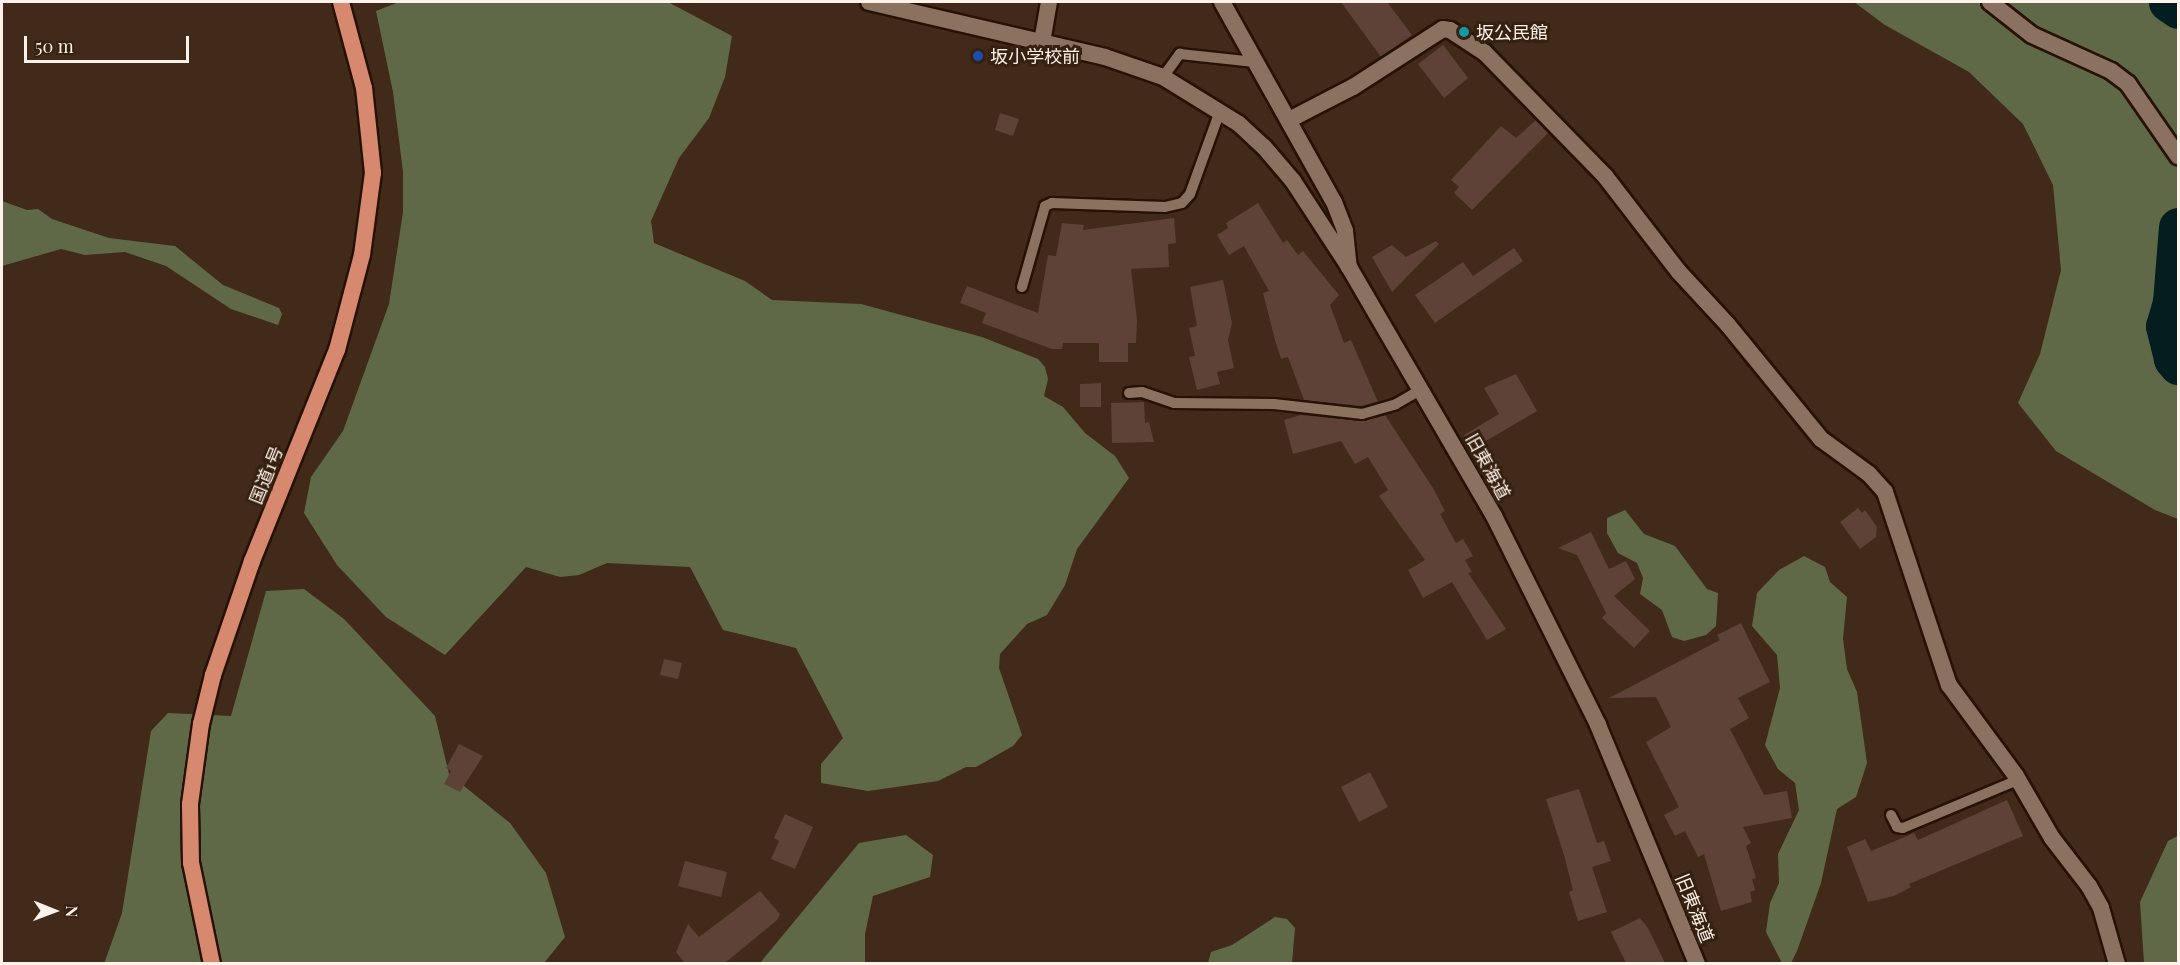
<!DOCTYPE html>
<html>
<head>
<meta charset="utf-8">
<style>
  body { margin:0 }
  #map { position:relative; width:2180px; height:965px; overflow:hidden; background:#412a1a; font-family:"Playfair Display","Noto Sans JP",serif }
  div>[style] { position:absolute }
  .forest>* { inset:0; background:#606947 }
  .river>* { height:39px; margin:-19.5px; padding:0 19.5px; transform-origin:19.5px; border-radius:19.5px; background:#041d1f }
  .building>* { inset:0; background:#5e4238 }
  .roads { filter:drop-shadow(2px 0 #261204) drop-shadow(-2px 0 #261204) drop-shadow(0 2px #261204) drop-shadow(0 -2px #261204) }
  .service>* { height:10px; margin:-5px; padding:0 5px; transform-origin:5px; border-radius:5px; background:#8b715f }
  .minor>* { height:16px; margin:-8px; padding:0 8px; transform-origin:8px; border-radius:8px; background:#8b715f }
  .tertiary>* { height:16px; margin:-8px; padding:0 8px; transform-origin:8px; border-radius:8px; background:#8b715f }
  .trunk>* { height:16px; margin:-8px; padding:0 8px; transform-origin:8px; border-radius:8px; background:#d6896f }
  .dots>* { width:16px; height:16px; translate:-50% -50%; box-sizing:border-box; border:3px solid #362110; border-radius:50% }
  span { translate:-50% -50%; white-space:nowrap; text-align:center; line-height:1.15; -webkit-text-stroke:6px #362110; paint-order:stroke }
  .poi-label { font-size:18px; color:#fef2ea }
  .left { translate:0 -50%; text-align:left }
  .street-label { font-size:18px; color:#fef2ea }
  .frame { position:absolute; inset:0; border:3px solid #fef2ea; pointer-events:none }
  .north { position:absolute; left:24px; top:881px; width:60px; height:60px; -webkit-text-stroke:4px #362110; paint-order:stroke; rotate:91deg; font-size:16px; font-weight:700; line-height:24px; text-align:center; color:#fef2ea }
  .north::after { content:''; display:block; margin:auto; width:21px; height:27px; background:#fef2ea; clip-path:polygon(50% 0,100% 100%,50% 72%,0 100%) }
  .scale { position:absolute; left:24px; top:36px; width:165px; height:27px; box-sizing:border-box; border:3px solid #fef2ea; border-top:0; padding-left:8px; font-size:18px; line-height:21px; white-space:nowrap; color:#fef2ea; -webkit-text-stroke:4px #362110; paint-order:stroke }
</style>
</head>
<body>
<div id="map">
  <div class="forest">
    <div style="clip-path:polygon(399px 2px,668px 2px,732px 36px,725px 77px,709px 118px,679px 158px,651px 221px,654px 243px,745px 281px,772px 300px,861px 304px,982px 337px,1038px 359px,1045px 367px,1048px 379px,1044px 396px,1063px 407px,1085px 433px,1115px 456px,1129px 478px,1077px 549px,1065px 585px,1047px 615px,1027px 624px,1000px 654px,999px 668px,1022px 735px,1013px 746px,976px 767px,966px 767px,938px 781px,868px 791px,821px 783px,821px 764px,843px 738px,796px 648px,723px 630px,690px 567px,607px 563px,579px 575px,560px 577px,526px 567px,445px 655px,386px 617px,337px 565px,304px 513px,311px 477px,343px 431px,389px 304px,403px 212px,403px 172px,393px 92px,376px 11px)"></div>
    <div style="clip-path:polygon(1854px 2px,2178px 2px,2178px 519px,2155px 510px,2056px 451px,2018px 403px,2040px 354px,2061px 270px,2053px 185px,2023px 124px,1969px 72px,1885px 25px)"></div>
    <div style="clip-path:polygon(2px 201px,27px 210px,38px 209px,52px 219px,109px 238px,175px 246px,223px 285px,279px 308px,282px 314px,278px 325px,231px 309px,166px 266px,125px 252px,85px 255px,61px 249px,2px 266px)"></div>
    <div style="clip-path:polygon(1625px 510px,1644px 534px,1675px 546px,1707px 589px,1718px 593px,1716px 626px,1706px 635px,1684px 641px,1672px 637px,1662px 610px,1640px 594px,1643px 578px,1637px 563px,1618px 553px,1607px 533px,1607px 518px)"></div>
    <div style="clip-path:polygon(1804px 556px,1825px 567px,1830px 582px,1847px 597px,1843px 639px,1847px 669px,1857px 692px,1867px 763px,1856px 797px,1837px 809px,1821px 883px,1797px 951px,1791px 963px,1782px 963px,1766px 932px,1770px 903px,1779px 883px,1778px 854px,1799px 810px,1795px 783px,1778px 769px,1765px 745px,1780px 688px,1777px 655px,1752px 626px,1757px 593px,1779px 570px)"></div>
    <div style="clip-path:polygon(304px 589px,344px 619px,435px 716px,449px 774px,510px 823px,546px 873px,565px 937px,544px 963px,104px 964px,122px 913px,151px 731px,168px 713px,231px 716px,266px 591px)"></div>
    <div style="clip-path:polygon(906px 835px,933px 855px,930px 877px,873px 896px,865px 934px,865px 963px,760px 963px,859px 843px)"></div>
    <div style="clip-path:polygon(2178px 836px,2178px 963px,2144px 963px,2140px 902px,2168px 841px)"></div>
    <div style="clip-path:polygon(1275px 917px,1287px 919px,1295px 928px,1292px 963px,1208px 963px,1211px 952px,1232px 945px)"></div>
  </div>
  <div class="river">
    <div style="left:2168px;top:2px;width:12px;rotate:35deg"></div>
    <div style="left:2178px;top:227px;width:75px;rotate:94.6deg"></div>
    <div style="left:2172px;top:302px;width:25px;rotate:106deg"></div>
    <div style="left:2165px;top:326px;width:34px;rotate:76deg"></div>
    <div style="left:2173px;top:359px;width:8px;rotate:50deg"></div>
  </div>
  <div class="building">
    <div style="clip-path:polygon(1341px 2px,1387px 2px,1412px 35px,1381px 57px)"></div>
    <div style="clip-path:polygon(1443px 45px,1468px 78px,1444px 98px,1418px 64px)"></div>
    <div style="clip-path:polygon(1000px 113px,1019px 119px,1013px 136px,995px 130px)"></div>
    <div style="clip-path:polygon(1536px 120px,1548px 133px,1472px 210px,1454px 193px,1459px 187px,1451px 180px,1501px 126px,1516px 138px)"></div>
    <div style="clip-path:polygon(1258px 203px,1283px 243px,1287px 240px,1298px 255px,1303px 251px,1339px 295px,1330px 305px,1344px 343px,1351px 340px,1378px 402px,1361px 406px,1304px 400px,1288px 357px,1281px 359px,1275px 340px,1263px 293px,1269px 291px,1244px 246px,1229px 255px,1217px 235px,1228px 228px,1226px 223px)"></div>
    <div style="clip-path:polygon(1174px 218px,1176px 243px,1168px 244px,1169px 267px,1131px 269px,1137px 320px,1136px 343px,1128px 343px,1128px 362px,1099px 362px,1099px 343px,1063px 343px,1062px 349px,1052px 349px,982px 323px,986px 313px,960px 303px,967px 286px,1038px 313px,1048px 255px,1056px 256px,1062px 223px,1084px 225px,1083px 230px)"></div>
    <div style="clip-path:polygon(1436px 241px,1439px 244px,1392px 292px,1372px 257px,1392px 245px,1406px 257px)"></div>
    <div style="clip-path:polygon(1514px 248px,1523px 261px,1435px 323px,1415px 295px,1463px 262px,1473px 276px)"></div>
    <div style="clip-path:polygon(1223px 280px,1232px 323px,1228px 340px,1234px 368px,1217px 372px,1220px 384px,1197px 390px,1189px 357px,1195px 356px,1189px 328px,1197px 326px,1190px 287px)"></div>
    <div style="clip-path:polygon(1516px 374px,1537px 411px,1472px 449px,1464px 435px,1499px 414px,1484px 388px)"></div>
    <div style="clip-path:polygon(1101px 383px,1101px 407px,1080px 407px,1080px 384px)"></div>
    <div style="clip-path:polygon(1144px 402px,1145px 423px,1149px 422px,1154px 442px,1112px 443px,1111px 403px)"></div>
    <div style="clip-path:polygon(1301px 415px,1361px 421px,1385px 415px,1433px 488px,1445px 511px,1440px 514px,1456px 543px,1463px 539px,1473px 556px,1465px 560px,1472px 572px,1468px 573px,1506px 629px,1487px 640px,1452px 582px,1423px 598px,1408px 570px,1425px 560px,1379px 496px,1388px 490px,1368px 457px,1355px 464px,1341px 441px,1293px 454px,1284px 420px)"></div>
    <div style="clip-path:polygon(1858px 508px,1862px 513px,1865px 510px,1877px 527px,1876px 537px,1860px 549px,1840px 522px)"></div>
    <div style="clip-path:polygon(1591px 532px,1609px 569px,1626px 561px,1635px 579px,1614px 596px,1650px 631px,1634px 648px,1602px 618px,1606px 613px,1577px 555px,1558px 548px)"></div>
    <div style="clip-path:polygon(1741px 623px,1770px 682px,1738px 698px,1749px 718px,1730px 729px,1764px 795px,1787px 791px,1792px 818px,1743px 827px,1751px 843px,1746px 846px,1756px 878px,1752px 879px,1755px 890px,1750px 892px,1752px 902px,1721px 911px,1704px 854px,1698px 857px,1685px 831px,1675px 836px,1664px 815px,1679px 807px,1646px 742px,1671px 727px,1656px 697px,1609px 698px,1720px 640px,1717px 635px)"></div>
    <div style="clip-path:polygon(664px 659px,682px 663px,678px 679px,660px 675px)"></div>
    <div style="clip-path:polygon(459px 744px,483px 756px,460px 792px,444px 784px,451px 771px,446px 768px)"></div>
    <div style="clip-path:polygon(1370px 772px,1388px 807px,1359px 822px,1341px 787px)"></div>
    <div style="clip-path:polygon(1579px 789px,1597px 843px,1604px 841px,1611px 861px,1592px 867px,1607px 912px,1578px 921px,1569px 892px,1573px 890px,1564px 855px,1546px 799px)"></div>
    <div style="clip-path:polygon(2007px 800px,2023px 836px,1909px 884px,1911px 887px,1894px 896px,1868px 902px,1847px 847px,1865px 839px,1871px 851px,1914px 833px,1918px 840px)"></div>
    <div style="clip-path:polygon(785px 814px,813px 827px,795px 869px,771px 859px,779px 841px,774px 838px)"></div>
    <div style="clip-path:polygon(685px 861px,727px 872px,721px 897px,678px 886px)"></div>
    <div style="clip-path:polygon(760px 891px,780px 914px,777px 920px,725px 963px,685px 963px,676px 952px,688px 924px,699px 937px)"></div>
    <div style="clip-path:polygon(1640px 918px,1648px 928px,1665px 963px,1626px 963px,1611px 932px)"></div>
  </div>
  <div class="roads">
    <div class="service">
      <div style="left:1163px;top:77px;width:29px;rotate:-54deg"></div>
      <div style="left:1180px;top:54px;width:75px;rotate:6.1deg"></div>
      <div style="left:1022px;top:287px;width:84px;rotate:-74.1deg"></div>
      <div style="left:1045px;top:206px;width:8px;rotate:-23deg"></div>
      <div style="left:1052px;top:203px;width:113px;rotate:2deg"></div>
      <div style="left:1165px;top:207px;width:17px;rotate:-13deg"></div>
      <div style="left:1182px;top:203px;width:12px;rotate:-48deg"></div>
      <div style="left:1190px;top:194px;width:88px;rotate:-70.1deg"></div>
      <div style="left:1129px;top:393px;width:13px;rotate:-4deg"></div>
      <div style="left:1142px;top:392px;width:34px;rotate:19deg"></div>
      <div style="left:1174px;top:403px;width:100px;rotate:0.6deg"></div>
      <div style="left:1274px;top:404px;width:89px;rotate:6.5deg"></div>
      <div style="left:1362px;top:414px;width:35px;rotate:-16deg"></div>
      <div style="left:1396px;top:404px;width:30px;rotate:-30deg"></div>
      <div style="left:1891px;top:815px;width:13px;rotate:63deg"></div>
      <div style="left:1897px;top:827px;width:6px;rotate:9deg"></div>
      <div style="left:1903px;top:828px;width:125px;rotate:-22.7deg"></div>
    </div>
    <div class="minor">
      <div style="left:1222px;top:2px;width:229px;rotate:60.8deg"></div>
      <div style="left:1334px;top:202px;width:31px;rotate:69deg"></div>
      <div style="left:1345px;top:231px;width:36px;rotate:84deg"></div>
      <div style="left:1990px;top:2px;width:53px;rotate:38.2deg"></div>
      <div style="left:2032px;top:35px;width:87px;rotate:24.5deg"></div>
      <div style="left:2111px;top:71px;width:21px;rotate:37deg"></div>
      <div style="left:2128px;top:84px;width:88px;rotate:55.2deg"></div>
      <div style="left:1042px;top:42px;width:41px;rotate:-80.1deg"></div>
      <div style="left:1289px;top:120px;width:72px;rotate:-27.3deg"></div>
      <div style="left:1353px;top:87px;width:107px;rotate:-32.8deg"></div>
      <div style="left:1443px;top:29px;width:7px;rotate:8deg"></div>
      <div style="left:1450px;top:30px;width:42px;rotate:33.3deg"></div>
      <div style="left:1485px;top:53px;width:172px;rotate:45.7deg"></div>
      <div style="left:1605px;top:176px;width:121px;rotate:52.4deg"></div>
      <div style="left:1679px;top:272px;width:72px;rotate:47.2deg"></div>
      <div style="left:1728px;top:325px;width:147px;rotate:50.8deg"></div>
      <div style="left:1821px;top:439px;width:59px;rotate:36.1deg"></div>
      <div style="left:1869px;top:474px;width:24px;rotate:48deg"></div>
      <div style="left:1885px;top:492px;width:203px;rotate:71.7deg"></div>
      <div style="left:1949px;top:685px;width:113px;rotate:53.6deg"></div>
      <div style="left:2016px;top:776px;width:72px;rotate:59.9deg"></div>
      <div style="left:2052px;top:838px;width:61px;rotate:52.4deg"></div>
      <div style="left:2089px;top:886px;width:25px;rotate:61deg"></div>
      <div style="left:2101px;top:908px;width:58px;rotate:74.1deg"></div>
    </div>
    <div class="tertiary">
      <div style="left:869px;top:2px;width:242px;rotate:13.1deg"></div>
      <div style="left:1105px;top:57px;width:61px;rotate:19deg"></div>
      <div style="left:1163px;top:77px;width:89px;rotate:31.7deg"></div>
      <div style="left:1239px;top:124px;width:34px;rotate:43deg"></div>
      <div style="left:1264px;top:147px;width:45px;rotate:49.5deg"></div>
      <div style="left:1293px;top:181px;width:103px;rotate:56.9deg"></div>
      <div style="left:1349px;top:267px;width:288px;rotate:59.8deg"></div>
      <div style="left:1494px;top:516px;width:233px;rotate:63.5deg"></div>
      <div style="left:1598px;top:725px;width:259px;rotate:67.5deg"></div>
    </div>
    <div class="trunk">
      <div style="left:212px;top:964px;width:103px;rotate:-101.7deg"></div>
      <div style="left:191px;top:863px;width:59px;rotate:-91deg"></div>
      <div style="left:190px;top:804px;width:81px;rotate:-82.2deg"></div>
      <div style="left:201px;top:724px;width:50px;rotate:-76.2deg"></div>
      <div style="left:213px;top:675px;width:120px;rotate:-71.1deg"></div>
      <div style="left:252px;top:561px;width:227px;rotate:-68.1deg"></div>
      <div style="left:337px;top:350px;width:98px;rotate:-75.3deg"></div>
      <div style="left:362px;top:255px;width:83px;rotate:-82.4deg"></div>
      <div style="left:373px;top:173px;width:85px;rotate:-96deg"></div>
      <div style="left:364px;top:88px;width:89px;rotate:-105deg"></div>
    </div>
  </div>
  <div class="dots">
    <div style="left:1464px;top:32px;background:#0f9aa8"></div>
    <div style="left:978px;top:56px;background:#1a4fb4"></div>
  </div>
  <div class="poi-label">
    <span class="left" style="left:1476px;top:32px">坂公民館</span>
    <span class="left" style="left:990px;top:56px">坂小学校前</span>
  </div>
  <div class="street-label">
    <span style="left:1488px;top:466px;rotate:61deg">旧東海道</span>
    <span style="left:266px;top:475px;rotate:-68deg">国道1号</span>
    <span style="left:1695px;top:908px;rotate:68deg">旧東海道</span>
  </div>
  <div class="frame"></div>
  <div class="north">N</div>
  <div class="scale">50 m</div>
</div>
</body>
</html>
